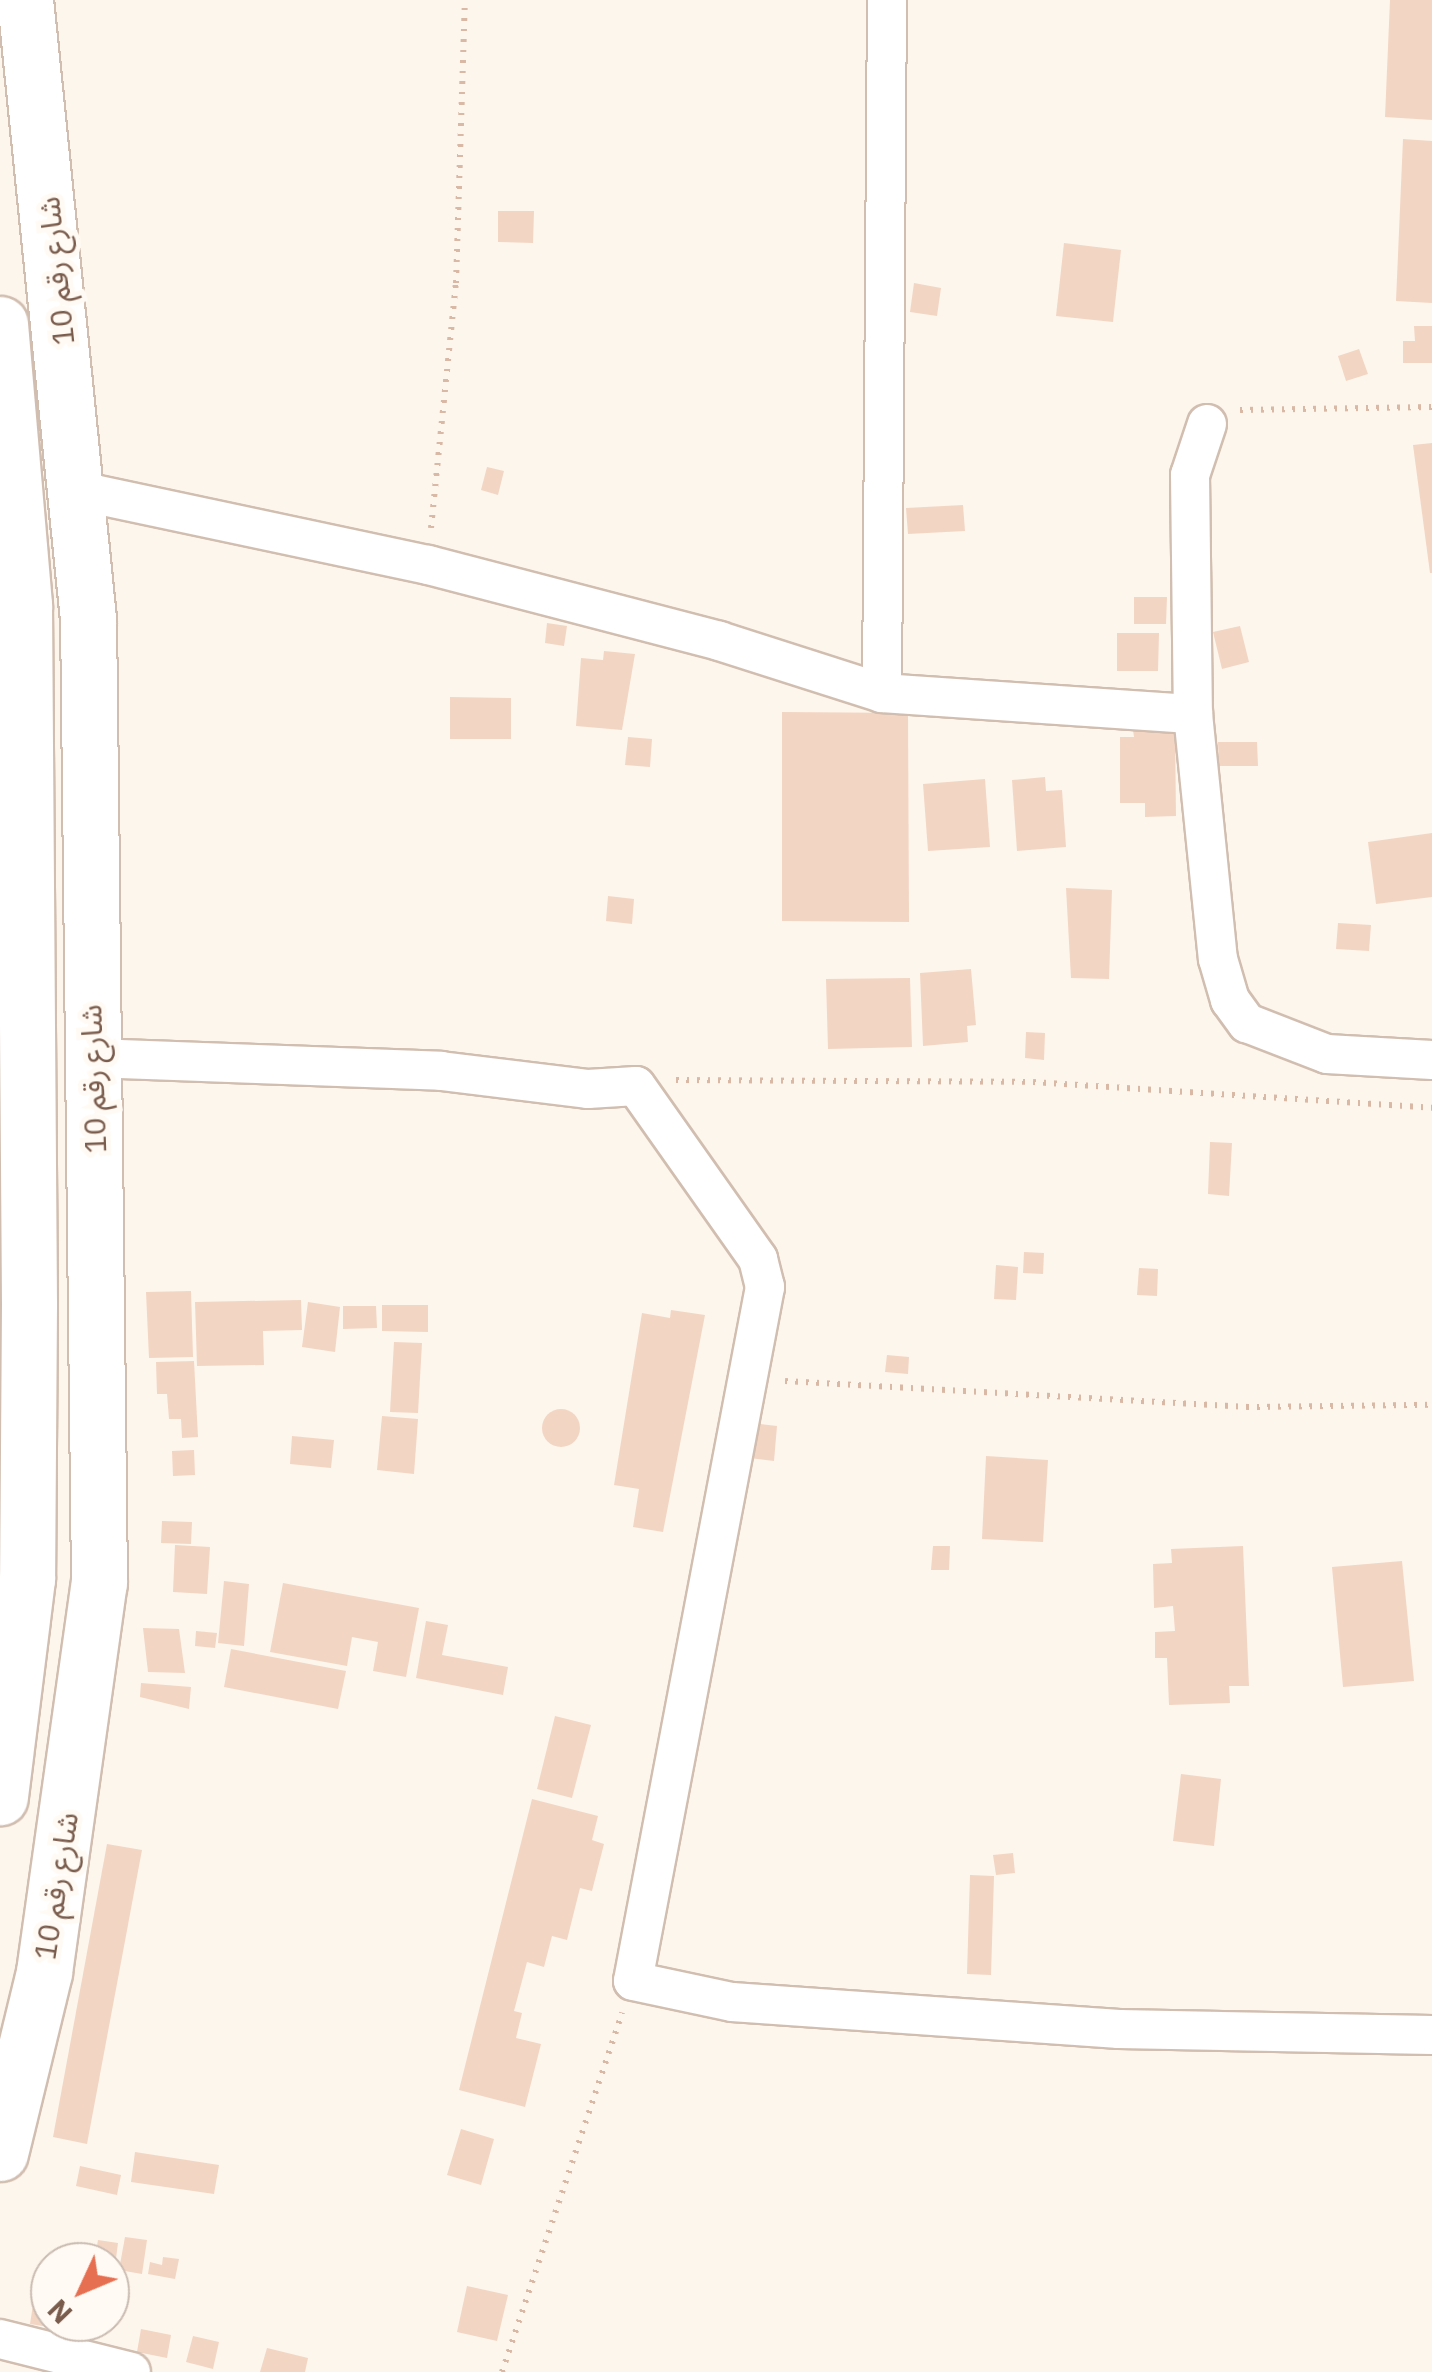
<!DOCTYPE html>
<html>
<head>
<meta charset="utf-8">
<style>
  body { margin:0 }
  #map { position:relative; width:1432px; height:2372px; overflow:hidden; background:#fdf6ec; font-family:"IBM Plex Sans","Noto Sans Arabic",sans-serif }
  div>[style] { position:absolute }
  .building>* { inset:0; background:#f3d5c3 }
  .round { border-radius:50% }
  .path>* { height:6px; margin-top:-3px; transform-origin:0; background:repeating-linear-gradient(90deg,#d9b8a5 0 2.5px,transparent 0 10.5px) }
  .roads { filter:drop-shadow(2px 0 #d1beb0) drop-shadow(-2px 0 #d1beb0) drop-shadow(0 2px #d1beb0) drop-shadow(0 -2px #d1beb0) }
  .street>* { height:38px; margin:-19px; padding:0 19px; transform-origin:19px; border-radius:19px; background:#fff }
  .secondary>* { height:55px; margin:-27.5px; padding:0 27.5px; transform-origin:27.5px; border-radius:27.5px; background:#fff }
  span { translate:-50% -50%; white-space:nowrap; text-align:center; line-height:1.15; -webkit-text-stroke:10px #fffaf3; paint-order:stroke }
  .street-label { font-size:30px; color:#7a5c4d }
  .north { position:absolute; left:30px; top:2242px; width:100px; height:100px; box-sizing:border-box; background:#fffaf3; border:2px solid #cabbb1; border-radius:50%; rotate:226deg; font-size:28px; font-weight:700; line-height:40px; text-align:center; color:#7a5c4d }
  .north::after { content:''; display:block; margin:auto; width:35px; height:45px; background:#e76f51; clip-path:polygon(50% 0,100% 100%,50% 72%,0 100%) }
</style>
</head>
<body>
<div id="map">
  <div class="building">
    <div style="clip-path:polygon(1390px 0,1432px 0,1432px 120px,1385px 117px)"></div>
    <div style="clip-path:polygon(1403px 139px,1432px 141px,1432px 303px,1396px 301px)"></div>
    <div style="clip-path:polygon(498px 211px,534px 211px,533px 243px,498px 242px)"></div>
    <div style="clip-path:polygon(1064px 243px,1121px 250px,1113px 322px,1056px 316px)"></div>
    <div style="clip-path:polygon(914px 283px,941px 288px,937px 316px,910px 312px)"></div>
    <div style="clip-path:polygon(1414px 326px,1432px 326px,1432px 363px,1403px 363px,1403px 341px,1415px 341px)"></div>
    <div style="clip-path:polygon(1359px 349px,1368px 374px,1346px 381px,1338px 356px)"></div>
    <div style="clip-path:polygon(1432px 443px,1432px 573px,1430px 573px,1413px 445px)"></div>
    <div style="clip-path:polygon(487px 467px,504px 471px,498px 495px,481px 490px)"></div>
    <div style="clip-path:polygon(963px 505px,965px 531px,908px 534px,906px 508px)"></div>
    <div style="clip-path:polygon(1134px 597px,1167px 597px,1166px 624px,1134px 624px)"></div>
    <div style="clip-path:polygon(547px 623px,567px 626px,564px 646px,545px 643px)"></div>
    <div style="clip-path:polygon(1240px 626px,1249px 662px,1222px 669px,1213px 632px)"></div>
    <div style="clip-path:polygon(1117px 633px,1159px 633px,1158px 671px,1117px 671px)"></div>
    <div style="clip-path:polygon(604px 651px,635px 654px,622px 730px,576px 726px,581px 658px,603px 660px)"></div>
    <div style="clip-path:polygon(450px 697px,511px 698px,511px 739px,450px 739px)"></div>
    <div style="clip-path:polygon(782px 712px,908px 713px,909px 922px,782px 921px)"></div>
    <div style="clip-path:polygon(1133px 730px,1175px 730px,1176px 816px,1145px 817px,1145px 803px,1120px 803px,1120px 737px,1134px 737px)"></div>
    <div style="clip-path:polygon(628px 737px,652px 739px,650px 767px,625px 765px)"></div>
    <div style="clip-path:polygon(1218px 742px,1257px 742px,1258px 766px,1219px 766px)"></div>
    <div style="clip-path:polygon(1045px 777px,1046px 791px,1062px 790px,1066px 847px,1017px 851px,1012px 780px)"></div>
    <div style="clip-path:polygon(985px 779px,990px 847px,928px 851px,923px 784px)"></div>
    <div style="clip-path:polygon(1432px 833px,1432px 897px,1376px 904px,1368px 842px)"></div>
    <div style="clip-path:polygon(1066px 888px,1112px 890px,1109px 979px,1071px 978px)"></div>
    <div style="clip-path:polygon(608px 896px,634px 899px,632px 924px,606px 921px)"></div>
    <div style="clip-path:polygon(1338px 923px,1371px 925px,1369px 951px,1336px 949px)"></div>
    <div style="clip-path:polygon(971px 969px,976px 1025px,967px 1026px,968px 1042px,923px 1046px,920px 973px)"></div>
    <div style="clip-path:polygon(910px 978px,912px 1047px,828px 1049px,826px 979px)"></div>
    <div style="clip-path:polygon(1026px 1032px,1045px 1033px,1044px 1060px,1025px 1058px)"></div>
    <div style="clip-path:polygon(1210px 1142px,1232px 1143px,1229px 1196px,1208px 1194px)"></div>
    <div style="clip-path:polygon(1024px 1252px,1044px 1253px,1043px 1274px,1023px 1273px)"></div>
    <div style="clip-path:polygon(996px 1265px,1018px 1267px,1016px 1300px,994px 1299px)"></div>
    <div style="clip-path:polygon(1139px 1268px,1158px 1269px,1157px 1296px,1137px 1295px)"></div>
    <div style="clip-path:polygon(191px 1291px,193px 1357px,149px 1358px,146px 1292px)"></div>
    <div style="clip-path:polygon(301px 1300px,302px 1330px,263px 1331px,264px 1365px,197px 1366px,195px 1302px)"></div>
    <div style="clip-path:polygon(308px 1302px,340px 1307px,335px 1352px,302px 1347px)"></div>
    <div style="clip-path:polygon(382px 1305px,428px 1305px,428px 1332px,382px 1331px)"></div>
    <div style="clip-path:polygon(343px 1306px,376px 1306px,377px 1328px,343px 1329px)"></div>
    <div style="clip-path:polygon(671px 1310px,705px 1315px,663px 1532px,633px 1527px,639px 1489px,614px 1485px,642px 1313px,670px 1318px)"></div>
    <div style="clip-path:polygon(394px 1342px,422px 1343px,418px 1413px,390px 1412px)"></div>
    <div style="clip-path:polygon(887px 1355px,909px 1357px,908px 1374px,885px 1372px)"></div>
    <div style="clip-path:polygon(194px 1361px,198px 1437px,182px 1438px,181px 1419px,169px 1419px,167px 1394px,157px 1394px,156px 1362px)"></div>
    <div class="round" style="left:542px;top:1409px;width:38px;height:38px"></div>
    <div style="clip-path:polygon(382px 1416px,418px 1419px,414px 1474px,377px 1470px)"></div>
    <div style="clip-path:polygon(753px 1423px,777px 1426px,774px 1461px,749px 1458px)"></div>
    <div style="clip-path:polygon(292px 1436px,334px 1440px,331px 1468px,290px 1464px)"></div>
    <div style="clip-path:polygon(194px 1450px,195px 1475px,173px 1476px,172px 1451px)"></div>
    <div style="clip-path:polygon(986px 1456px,1048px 1460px,1043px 1542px,982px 1539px)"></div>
    <div style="clip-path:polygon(162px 1521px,192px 1522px,191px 1544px,161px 1543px)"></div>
    <div style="clip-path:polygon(175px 1545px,210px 1547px,207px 1594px,173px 1592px)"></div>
    <div style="clip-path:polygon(933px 1546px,950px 1546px,949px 1570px,931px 1570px)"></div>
    <div style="clip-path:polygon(1243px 1546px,1249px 1686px,1229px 1686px,1230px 1703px,1169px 1705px,1167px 1658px,1155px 1658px,1155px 1632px,1175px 1631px,1173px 1606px,1154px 1608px,1153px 1564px,1172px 1563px,1171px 1549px)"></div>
    <div style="clip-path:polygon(1402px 1561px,1414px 1681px,1343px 1687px,1332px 1567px)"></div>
    <div style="clip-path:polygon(224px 1581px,249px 1584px,244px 1646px,218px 1643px)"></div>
    <div style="clip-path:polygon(283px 1583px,419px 1608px,406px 1677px,373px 1671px,378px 1642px,352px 1637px,347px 1666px,270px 1652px)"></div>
    <div style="clip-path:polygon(426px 1621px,448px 1625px,442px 1655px,508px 1667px,503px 1695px,416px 1678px)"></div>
    <div style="clip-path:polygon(143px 1628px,179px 1629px,185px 1673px,148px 1672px)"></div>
    <div style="clip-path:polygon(196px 1631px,217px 1633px,215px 1648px,195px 1646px)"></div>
    <div style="clip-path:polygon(231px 1649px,346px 1671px,338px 1709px,224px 1687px)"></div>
    <div style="clip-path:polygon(141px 1683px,191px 1687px,189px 1709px,140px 1697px)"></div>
    <div style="clip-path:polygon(555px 1716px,591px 1725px,572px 1798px,537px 1789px)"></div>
    <div style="clip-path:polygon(1181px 1774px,1221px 1779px,1214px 1846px,1173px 1841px)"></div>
    <div style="clip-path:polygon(532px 1799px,598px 1816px,592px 1840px,604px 1844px,592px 1891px,580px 1888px,567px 1940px,552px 1936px,544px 1967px,527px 1962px,514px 2011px,522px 2013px,516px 2038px,541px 2044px,525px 2107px,459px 2090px)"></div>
    <div style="clip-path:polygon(107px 1844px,142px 1850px,87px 2144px,53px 2137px)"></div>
    <div style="clip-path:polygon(1013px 1853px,1015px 1873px,996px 1875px,993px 1855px)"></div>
    <div style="clip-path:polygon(970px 1875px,994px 1876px,991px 1975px,967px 1974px)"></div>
    <div style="clip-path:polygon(461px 2129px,494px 2139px,481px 2185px,447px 2175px)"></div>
    <div style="clip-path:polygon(135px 2152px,219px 2165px,214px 2194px,131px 2182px)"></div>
    <div style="clip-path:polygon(80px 2166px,121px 2175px,117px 2195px,76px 2186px)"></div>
    <div style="clip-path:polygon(125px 2237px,147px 2240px,142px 2274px,119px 2270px)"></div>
    <div style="clip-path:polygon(98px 2240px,118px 2243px,114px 2274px,110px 2262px,94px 2262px)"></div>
    <div style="clip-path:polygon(163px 2257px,179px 2259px,175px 2279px,148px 2274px,150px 2262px,162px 2265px)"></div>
    <div style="clip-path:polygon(37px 2279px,50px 2281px,50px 2322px,63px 2322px,62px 2329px,30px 2324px)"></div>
    <div style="clip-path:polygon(467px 2286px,508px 2295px,497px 2341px,457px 2332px)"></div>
    <div style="clip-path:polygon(141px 2329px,171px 2335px,167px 2358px,137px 2352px)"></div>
    <div style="clip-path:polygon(193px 2336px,219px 2342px,213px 2369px,186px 2362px)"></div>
    <div style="clip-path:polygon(267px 2348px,308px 2358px,305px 2372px,260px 2372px)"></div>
  </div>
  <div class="path">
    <div style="left:1240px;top:410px;width:192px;rotate:-0.9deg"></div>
    <div style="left:431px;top:528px;width:246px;rotate:-84.2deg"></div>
    <div style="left:456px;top:283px;width:283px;rotate:-88.2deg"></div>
    <div style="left:676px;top:1080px;width:357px;rotate:0.3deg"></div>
    <div style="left:1033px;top:1082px;width:400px;rotate:3.7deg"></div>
    <div style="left:785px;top:1381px;width:473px;rotate:3.2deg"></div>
    <div style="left:1257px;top:1407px;width:175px;rotate:-0.7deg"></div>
    <div style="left:502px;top:2372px;width:379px;rotate:-71.5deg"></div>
  </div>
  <div class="roads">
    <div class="street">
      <div style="left:1207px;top:424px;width:54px;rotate:108.4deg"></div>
      <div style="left:1190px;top:475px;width:239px;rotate:89.3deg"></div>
      <div style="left:1193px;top:714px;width:246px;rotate:84.2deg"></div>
      <div style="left:1218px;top:959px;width:43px;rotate:73.7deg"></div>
      <div style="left:1230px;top:1000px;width:29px;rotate:54deg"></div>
      <div style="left:1247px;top:1023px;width:86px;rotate:21.2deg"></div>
      <div style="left:1327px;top:1054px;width:105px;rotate:3.3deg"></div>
      <div style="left:80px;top:491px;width:356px;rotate:12deg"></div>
      <div style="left:428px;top:565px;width:301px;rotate:14.6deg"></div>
      <div style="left:719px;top:641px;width:171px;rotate:17.7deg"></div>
      <div style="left:882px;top:693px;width:312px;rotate:3.9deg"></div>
      <div style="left:882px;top:693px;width:693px;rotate:-89.59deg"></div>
      <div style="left:93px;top:1058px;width:348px;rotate:2.1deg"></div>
      <div style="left:441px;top:1071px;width:148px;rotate:7deg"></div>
      <div style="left:588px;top:1089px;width:48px;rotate:-3.6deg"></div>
      <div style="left:636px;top:1086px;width:212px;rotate:54.8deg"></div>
      <div style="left:758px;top:1259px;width:29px;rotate:76deg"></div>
      <div style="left:765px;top:1287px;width:706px;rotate:100.77deg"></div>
      <div style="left:633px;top:1981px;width:101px;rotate:12deg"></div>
      <div style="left:732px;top:2002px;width:388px;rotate:4deg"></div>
      <div style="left:1119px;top:2029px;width:313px;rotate:1.1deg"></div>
      <div style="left:0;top:2339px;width:135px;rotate:14.1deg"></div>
    </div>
    <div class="secondary">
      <div style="left:0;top:324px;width:282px;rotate:85.1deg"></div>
      <div style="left:24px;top:605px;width:700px;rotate:89.59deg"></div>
      <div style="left:29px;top:1305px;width:274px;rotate:90.4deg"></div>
      <div style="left:27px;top:1579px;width:220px;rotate:97.1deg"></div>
      <div style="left:0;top:2153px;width:186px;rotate:-76.3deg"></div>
      <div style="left:44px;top:1972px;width:393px;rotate:-82deg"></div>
      <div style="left:99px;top:1583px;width:964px;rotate:-90.65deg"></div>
      <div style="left:88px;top:619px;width:622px;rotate:-95.81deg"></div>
    </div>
  </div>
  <div class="street-label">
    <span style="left:56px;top:271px;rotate:-96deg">شارع رقم 10</span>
    <span style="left:93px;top:1079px;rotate:-92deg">شارع رقم 10</span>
    <span style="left:56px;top:1886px;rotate:-81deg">شارع رقم 10</span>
  </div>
  <div class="north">N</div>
</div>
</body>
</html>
